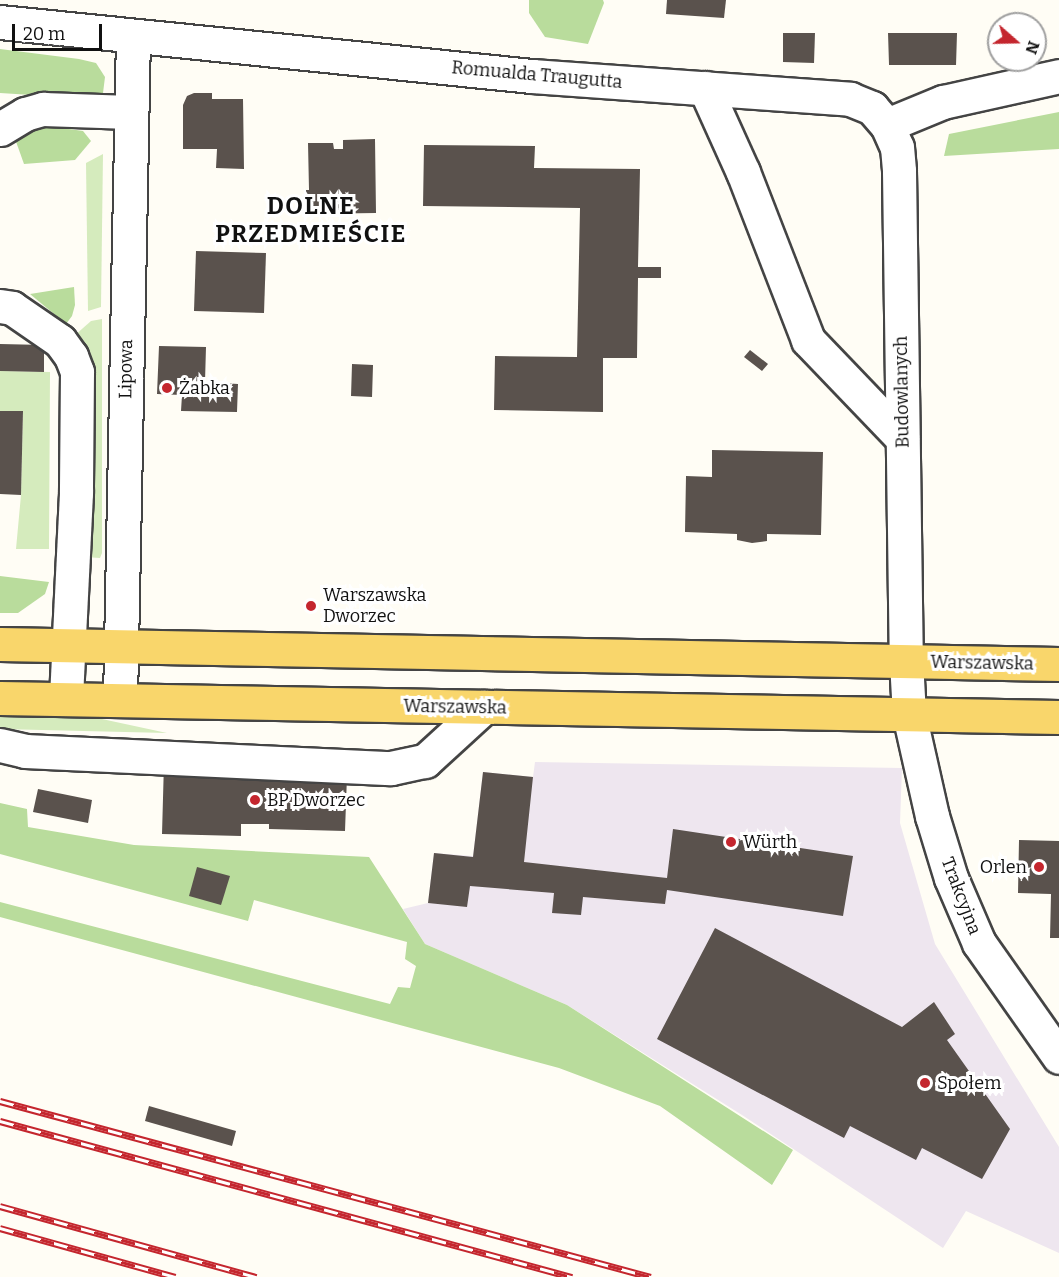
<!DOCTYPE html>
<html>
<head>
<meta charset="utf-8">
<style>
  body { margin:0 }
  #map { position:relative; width:1059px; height:1277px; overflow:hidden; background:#fffdf5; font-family:Bitter,serif }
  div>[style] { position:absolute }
  .industrial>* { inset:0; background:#eee6ef }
  .green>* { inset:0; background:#d5ebbd }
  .forest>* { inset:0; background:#b9dc9c }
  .building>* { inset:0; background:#5a524d }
  .roads { filter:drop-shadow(2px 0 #444) drop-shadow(-2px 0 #444) drop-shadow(0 2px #444) drop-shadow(0 -2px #444) }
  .minor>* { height:33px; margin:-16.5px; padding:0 16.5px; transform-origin:16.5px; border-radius:16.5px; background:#fff }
  .major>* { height:33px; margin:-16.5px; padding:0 16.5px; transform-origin:16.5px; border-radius:16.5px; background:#f9d66b }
  .rail>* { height:7px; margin-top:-3.5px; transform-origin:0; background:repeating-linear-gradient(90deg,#fff 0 14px,#c4262e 0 28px); box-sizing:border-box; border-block:2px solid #c4262e }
  .dots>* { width:16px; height:16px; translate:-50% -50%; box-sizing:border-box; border:3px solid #fff; border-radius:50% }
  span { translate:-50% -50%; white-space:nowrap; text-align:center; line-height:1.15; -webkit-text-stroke:6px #fff; paint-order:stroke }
  .street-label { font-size:18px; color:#111 }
  .poi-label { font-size:18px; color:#111 }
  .left { translate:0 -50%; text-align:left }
  .right { translate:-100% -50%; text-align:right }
  .district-label { font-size:24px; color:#111; font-weight:700; letter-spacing:1.5px }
  .north { position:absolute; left:987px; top:12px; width:60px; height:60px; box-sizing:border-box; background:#fff; border:2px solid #a0a0a0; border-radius:50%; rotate:110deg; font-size:16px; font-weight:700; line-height:24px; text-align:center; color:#111 }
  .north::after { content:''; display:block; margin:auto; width:21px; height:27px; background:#c4262e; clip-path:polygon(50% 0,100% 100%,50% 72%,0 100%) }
  .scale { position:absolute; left:12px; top:24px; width:90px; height:27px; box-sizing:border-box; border:3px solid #111; border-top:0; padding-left:8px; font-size:18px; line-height:21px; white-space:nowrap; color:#111; -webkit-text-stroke:4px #fff; paint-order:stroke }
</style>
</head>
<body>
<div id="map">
  <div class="industrial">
    <div style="clip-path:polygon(535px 762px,902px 768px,900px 823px,935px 944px,1059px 1147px,1059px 1253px,966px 1211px,943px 1248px,742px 1115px,567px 1005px,425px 944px,403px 909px,428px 903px,434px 853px,473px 856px,483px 772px,533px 777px)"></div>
  </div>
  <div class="green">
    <div style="clip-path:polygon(103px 154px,101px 307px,88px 311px,86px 163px)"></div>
    <div style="clip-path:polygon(102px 319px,102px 553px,100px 558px,84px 557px,74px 336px,91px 321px)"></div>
    <div style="clip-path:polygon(0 371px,50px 372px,49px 549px,16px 549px,21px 495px,23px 412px,0 411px)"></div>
    <div style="clip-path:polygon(0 716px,88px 716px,167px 733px,0 729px)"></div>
  </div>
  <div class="forest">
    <div style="clip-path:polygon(529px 0,603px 0,604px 3px,588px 44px,545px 37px,529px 13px)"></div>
    <div style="clip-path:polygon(0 49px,79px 59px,96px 63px,105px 77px,103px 93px,95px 99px,0 93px)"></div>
    <div style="clip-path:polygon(1059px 112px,1059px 149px,944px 156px,949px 134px)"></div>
    <div style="clip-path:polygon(27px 123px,83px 131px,91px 141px,75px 160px,24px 164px,14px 136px)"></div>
    <div style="clip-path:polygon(74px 287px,75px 305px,72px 316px,66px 324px,30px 294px)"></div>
    <div style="clip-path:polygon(0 576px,49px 582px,45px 594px,18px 613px,0 613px)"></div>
    <div style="clip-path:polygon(0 803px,27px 809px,28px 827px,134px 845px,369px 857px,425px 944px,567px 1005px,793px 1150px,772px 1185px,660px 1106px,559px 1068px,0 917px,0 902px,390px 1004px,398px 987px,410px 988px,416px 966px,405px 959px,407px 942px,254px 900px,248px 921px,0 854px)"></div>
  </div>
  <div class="building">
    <div style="clip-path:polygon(667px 0,726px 0,724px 18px,666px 14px)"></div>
    <div style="clip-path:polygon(783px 33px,815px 33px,814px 63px,783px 62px)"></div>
    <div style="clip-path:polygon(888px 33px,957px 33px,956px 65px,889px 65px)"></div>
    <div style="clip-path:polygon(194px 93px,212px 93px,212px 99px,243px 99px,244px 169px,216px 168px,217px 149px,183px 149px,183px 105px,187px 96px)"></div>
    <div style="clip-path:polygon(375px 139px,376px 213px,306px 214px,306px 190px,309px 190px,308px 143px,333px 143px,334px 149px,343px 149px,343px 140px)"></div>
    <div style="clip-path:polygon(424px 145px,535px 146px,534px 168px,640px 169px,638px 267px,661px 267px,661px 278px,638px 278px,637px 358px,603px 358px,603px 412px,494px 410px,495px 356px,577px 357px,580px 208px,423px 206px)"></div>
    <div style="clip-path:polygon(196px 251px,266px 253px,264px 313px,194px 311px)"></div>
    <div style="clip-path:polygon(0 344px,44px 345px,44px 372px,0 371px)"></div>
    <div style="clip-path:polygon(159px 346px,206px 347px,205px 382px,238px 384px,237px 412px,181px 411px,182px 395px,157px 394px)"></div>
    <div style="clip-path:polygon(750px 350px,768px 364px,762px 371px,744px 357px)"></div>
    <div style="clip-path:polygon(352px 364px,373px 365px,372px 397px,351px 396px)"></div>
    <div style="clip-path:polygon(0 411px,23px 411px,21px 495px,0 494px)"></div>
    <div style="clip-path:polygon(712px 450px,823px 452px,821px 535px,767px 534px,767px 541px,752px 543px,737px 540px,737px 534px,685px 532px,686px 476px,712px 477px)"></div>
    <div style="clip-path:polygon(164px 762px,347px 776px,345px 831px,269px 829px,269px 824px,241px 824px,241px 836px,162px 834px)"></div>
    <div style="clip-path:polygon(483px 772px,533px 777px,524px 862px,667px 878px,673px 829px,746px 840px,747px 832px,775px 836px,774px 844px,853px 856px,843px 916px,667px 890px,665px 904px,583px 897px,581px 915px,552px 913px,554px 893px,470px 886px,467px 907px,428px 903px,434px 853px,473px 857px)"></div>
    <div style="clip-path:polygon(38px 789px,92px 800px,88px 823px,33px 812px)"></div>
    <div style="clip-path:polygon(1019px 840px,1059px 841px,1059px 938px,1050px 938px,1051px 894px,1018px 893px)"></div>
    <div style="clip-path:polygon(197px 867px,230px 876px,221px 905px,189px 896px)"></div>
    <div style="clip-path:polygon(715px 928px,902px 1027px,934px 1002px,955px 1034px,947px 1040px,1010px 1129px,982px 1179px,922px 1148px,916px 1160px,850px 1126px,844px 1138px,657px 1039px)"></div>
    <div style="clip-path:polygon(149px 1106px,236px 1131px,232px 1146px,145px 1121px)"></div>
  </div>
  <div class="roads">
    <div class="minor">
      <div style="left:0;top:22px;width:535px;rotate:5.8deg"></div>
      <div style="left:532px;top:76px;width:319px;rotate:4.1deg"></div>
      <div style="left:850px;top:99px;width:24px;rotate:22deg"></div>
      <div style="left:872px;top:108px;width:23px;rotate:49deg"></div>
      <div style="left:887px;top:125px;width:61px;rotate:-22.3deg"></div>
      <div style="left:943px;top:102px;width:119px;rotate:-12.6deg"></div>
      <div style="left:705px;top:88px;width:92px;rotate:65.7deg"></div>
      <div style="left:743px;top:172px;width:180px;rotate:68.8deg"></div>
      <div style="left:808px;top:340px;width:136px;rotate:46.2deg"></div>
      <div style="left:887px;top:125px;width:24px;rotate:66deg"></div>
      <div style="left:897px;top:147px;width:24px;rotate:85deg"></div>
      <div style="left:899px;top:171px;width:490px;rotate:89.2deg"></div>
      <div style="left:906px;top:661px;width:53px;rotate:86.8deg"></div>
      <div style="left:909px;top:714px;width:105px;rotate:77.3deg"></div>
      <div style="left:932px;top:816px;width:65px;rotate:73deg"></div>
      <div style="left:951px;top:878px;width:71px;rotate:66.7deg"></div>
      <div style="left:979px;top:943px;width:139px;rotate:54.9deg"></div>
      <div style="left:0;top:129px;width:29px;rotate:-31deg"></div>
      <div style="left:25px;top:114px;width:19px;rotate:-16deg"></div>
      <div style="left:43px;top:109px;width:87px;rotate:2deg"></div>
      <div style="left:0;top:306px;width:12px;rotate:9deg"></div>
      <div style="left:12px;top:308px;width:58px;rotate:34.5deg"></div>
      <div style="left:60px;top:341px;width:19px;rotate:54deg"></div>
      <div style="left:71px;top:356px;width:17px;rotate:69deg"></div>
      <div style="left:77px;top:372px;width:121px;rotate:90.5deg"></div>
      <div style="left:76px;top:493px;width:206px;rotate:92.8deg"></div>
      <div style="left:120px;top:700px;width:662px;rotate:-88.88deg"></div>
      <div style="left:0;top:745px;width:26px;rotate:13deg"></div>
      <div style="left:25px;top:751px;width:366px;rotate:2.7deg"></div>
      <div style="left:391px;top:768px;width:35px;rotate:-12deg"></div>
      <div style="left:425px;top:761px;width:80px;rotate:-42.5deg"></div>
    </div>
    <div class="major">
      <div style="left:0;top:644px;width:1059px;rotate:1.08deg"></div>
      <div style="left:0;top:698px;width:1059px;rotate:1.03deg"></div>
    </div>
  </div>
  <div class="rail">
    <div style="left:0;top:1101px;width:674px;rotate:15.13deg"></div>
    <div style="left:0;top:1121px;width:593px;rotate:15.26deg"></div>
    <div style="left:0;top:1206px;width:266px;rotate:15.5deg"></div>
    <div style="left:0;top:1228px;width:182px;rotate:15.6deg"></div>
  </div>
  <div class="dots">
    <div style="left:167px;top:388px;background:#c4262e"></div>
    <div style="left:311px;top:606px;background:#c4262e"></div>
    <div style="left:255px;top:800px;background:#c4262e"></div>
    <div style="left:731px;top:842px;background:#c4262e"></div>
    <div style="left:1039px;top:867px;background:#c4262e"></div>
    <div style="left:925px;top:1083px;background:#c4262e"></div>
  </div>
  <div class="street-label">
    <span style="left:537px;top:75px;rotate:5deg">Romualda Traugutta</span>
    <span style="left:126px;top:369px;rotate:-89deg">Lipowa</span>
    <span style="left:902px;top:392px;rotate:-91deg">Budowlanych</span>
    <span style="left:982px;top:663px;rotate:1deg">Warszawska</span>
    <span style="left:455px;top:707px;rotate:1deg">Warszawska</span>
    <span style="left:961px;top:896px;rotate:69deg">Trakcyjna</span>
  </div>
  <div class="poi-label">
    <span class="left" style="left:179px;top:388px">Żabka</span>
    <span class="left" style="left:323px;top:606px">Warszawska<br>Dworzec</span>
    <span class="left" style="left:267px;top:800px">BP Dworzec</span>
    <span class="left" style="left:743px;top:842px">Würth</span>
    <span class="right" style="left:1027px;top:867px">Orlen</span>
    <span class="left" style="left:937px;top:1083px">Społem</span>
  </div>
  <div class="district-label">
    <span style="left:311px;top:221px">DOLNE<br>PRZEDMIEŚCIE</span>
  </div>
  <div class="north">N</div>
  <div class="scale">20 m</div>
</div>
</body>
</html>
